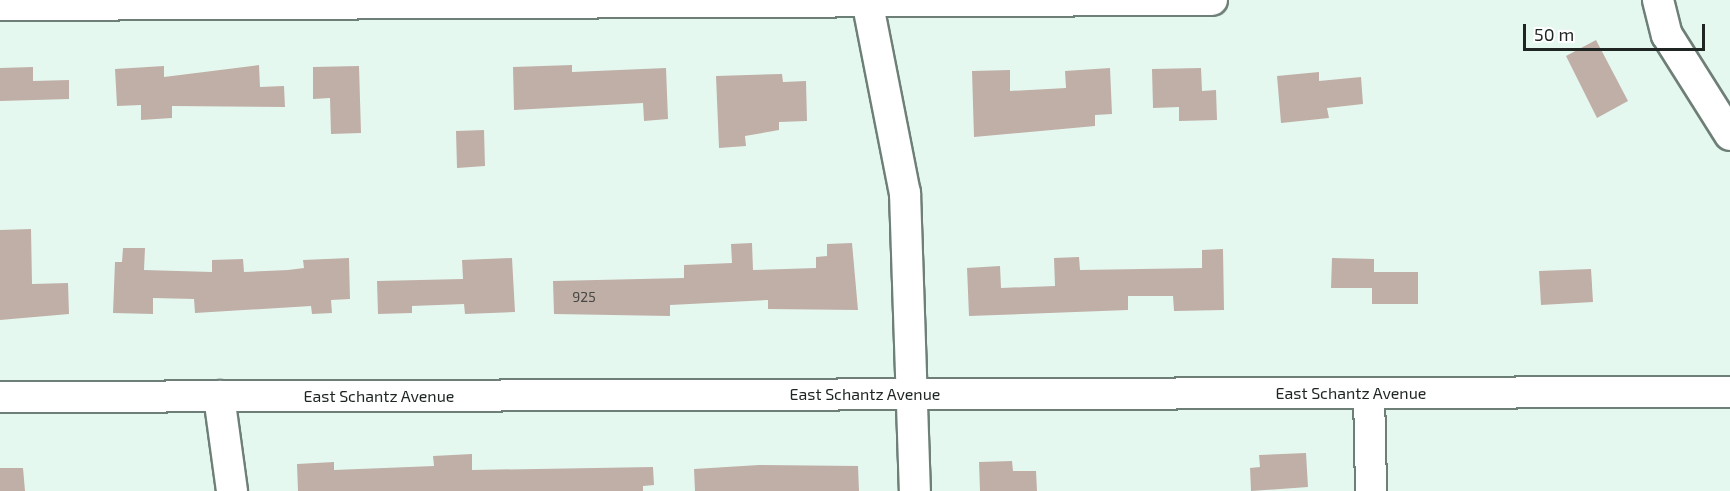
<!DOCTYPE html>
<html>
<head>
<meta charset="utf-8">
<style>
  body { margin:0 }
  #map { position:relative; width:1730px; height:491px; overflow:hidden; background:#e5f8f0; font-family:"Exo 2",sans-serif }
  div>[style] { position:absolute }
  .building>* { inset:0; background:#c0afa7 }
  .roads { filter:drop-shadow(2px 0 #6e7f78) drop-shadow(-2px 0 #6e7f78) drop-shadow(0 2px #6e7f78) drop-shadow(0 -2px #6e7f78) }
  .minor>* { height:30px; margin:-15px; padding:0 15px; transform-origin:15px; border-radius:15px; background:#fff }
  span { translate:-50% -50%; white-space:nowrap; text-align:center; line-height:1.15; -webkit-text-stroke:6px #fff; paint-order:stroke }
  .number-label { font-size:14px; color:#464844 }
  .number-label span { -webkit-text-stroke-width:0 }
  .street-label { font-size:16px; color:#1e2523 }
  .scale { position:absolute; left:1523px; top:24px; width:182px; height:27px; box-sizing:border-box; border:3px solid #1e2523; border-top:0; padding-left:8px; font-size:18px; line-height:21px; white-space:nowrap; color:#1e2523; -webkit-text-stroke:4px #fff; paint-order:stroke }
</style>
</head>
<body>
<div id="map">
  <div class="building">
    <div style="clip-path:polygon(1596px 40px,1628px 101px,1597px 118px,1566px 56px)"></div>
    <div style="clip-path:polygon(259px 65px,260px 87px,284px 86px,285px 107px,172px 106px,172px 118px,141px 120px,141px 105px,117px 106px,115px 69px,164px 66px,164px 77px)"></div>
    <div style="clip-path:polygon(572px 65px,572px 72px,666px 68px,668px 119px,644px 121px,643px 103px,514px 110px,513px 67px)"></div>
    <div style="clip-path:polygon(359px 66px,361px 133px,331px 134px,330px 98px,313px 99px,313px 67px)"></div>
    <div style="clip-path:polygon(33px 67px,33px 81px,69px 80px,69px 99px,0 101px,0 68px)"></div>
    <div style="clip-path:polygon(1110px 68px,1112px 114px,1095px 115px,1095px 126px,974px 137px,972px 71px,1010px 70px,1010px 91px,1066px 88px,1065px 71px)"></div>
    <div style="clip-path:polygon(1201px 68px,1202px 91px,1216px 90px,1217px 120px,1179px 121px,1179px 107px,1153px 108px,1152px 69px)"></div>
    <div style="clip-path:polygon(1319px 72px,1319px 81px,1361px 77px,1363px 104px,1327px 108px,1329px 118px,1281px 123px,1277px 76px)"></div>
    <div style="clip-path:polygon(782px 74px,783px 82px,806px 81px,807px 121px,779px 122px,779px 130px,745px 136px,746px 146px,719px 148px,716px 76px)"></div>
    <div style="clip-path:polygon(484px 130px,485px 166px,457px 168px,456px 131px)"></div>
    <div style="clip-path:polygon(31px 229px,32px 284px,68px 283px,69px 314px,0 320px,0 230px)"></div>
    <div style="clip-path:polygon(752px 243px,753px 270px,816px 268px,816px 257px,827px 256px,827px 244px,852px 243px,858px 310px,768px 309px,768px 300px,670px 305px,670px 316px,554px 314px,553px 281px,684px 278px,684px 265px,732px 263px,731px 244px)"></div>
    <div style="clip-path:polygon(123px 248px,145px 248px,144px 270px,212px 272px,212px 260px,243px 259px,244px 272px,288px 270px,304px 268px,303px 260px,349px 258px,350px 299px,331px 300px,332px 313px,312px 314px,311px 306px,195px 313px,194px 299px,153px 298px,153px 314px,113px 313px,115px 262px,122px 262px)"></div>
    <div style="clip-path:polygon(1223px 249px,1224px 310px,1174px 311px,1173px 296px,1128px 296px,1128px 310px,969px 316px,967px 268px,1000px 266px,1001px 288px,1055px 286px,1054px 258px,1079px 257px,1080px 270px,1202px 268px,1202px 250px)"></div>
    <div style="clip-path:polygon(512px 258px,515px 312px,465px 314px,464px 304px,412px 306px,412px 313px,378px 314px,377px 281px,463px 279px,462px 260px)"></div>
    <div style="clip-path:polygon(1332px 258px,1374px 259px,1374px 272px,1418px 272px,1418px 304px,1372px 304px,1372px 288px,1331px 288px)"></div>
    <div style="clip-path:polygon(1591px 269px,1593px 302px,1541px 305px,1539px 271px)"></div>
    <div style="clip-path:polygon(1306px 453px,1308px 487px,1251px 491px,1250px 468px,1260px 467px,1259px 455px)"></div>
    <div style="clip-path:polygon(472px 454px,472px 470px,653px 467px,654px 485px,643px 486px,643px 491px,298px 491px,297px 464px,334px 462px,334px 470px,434px 466px,433px 456px)"></div>
    <div style="clip-path:polygon(1012px 461px,1013px 471px,1036px 471px,1037px 491px,980px 491px,979px 462px)"></div>
    <div style="clip-path:polygon(759px 465px,858px 466px,859px 491px,695px 491px,694px 469px)"></div>
    <div style="clip-path:polygon(0 468px,23px 468px,25px 491px,0 491px)"></div>
  </div>
  <div class="roads">
    <div class="minor">
      <div style="left:867px;top:0;width:197px;rotate:78.9deg"></div>
      <div style="left:905px;top:193px;width:298px;rotate:88.1deg"></div>
      <div style="left:1658px;top:0;width:36px;rotate:76deg"></div>
      <div style="left:1667px;top:35px;width:118px;rotate:57.8deg"></div>
      <div style="left:0;top:5px;width:1212px;rotate:-0.24deg"></div>
      <div style="left:1369px;top:393px;width:98px;rotate:88.8deg"></div>
      <div style="left:219px;top:396px;width:96px;rotate:82.2deg"></div>
      <div style="left:0;top:397px;width:1730px;rotate:-0.17deg"></div>
    </div>
  </div>
  <div class="number-label">
    <span style="left:584px;top:297px">925</span>
  </div>
  <div class="street-label">
    <span style="left:1351px;top:393px">East Schantz Avenue</span>
    <span style="left:865px;top:394px">East Schantz Avenue</span>
    <span style="left:379px;top:396px">East Schantz Avenue</span>
  </div>
  <div class="scale">50 m</div>
</div>
</body>
</html>
